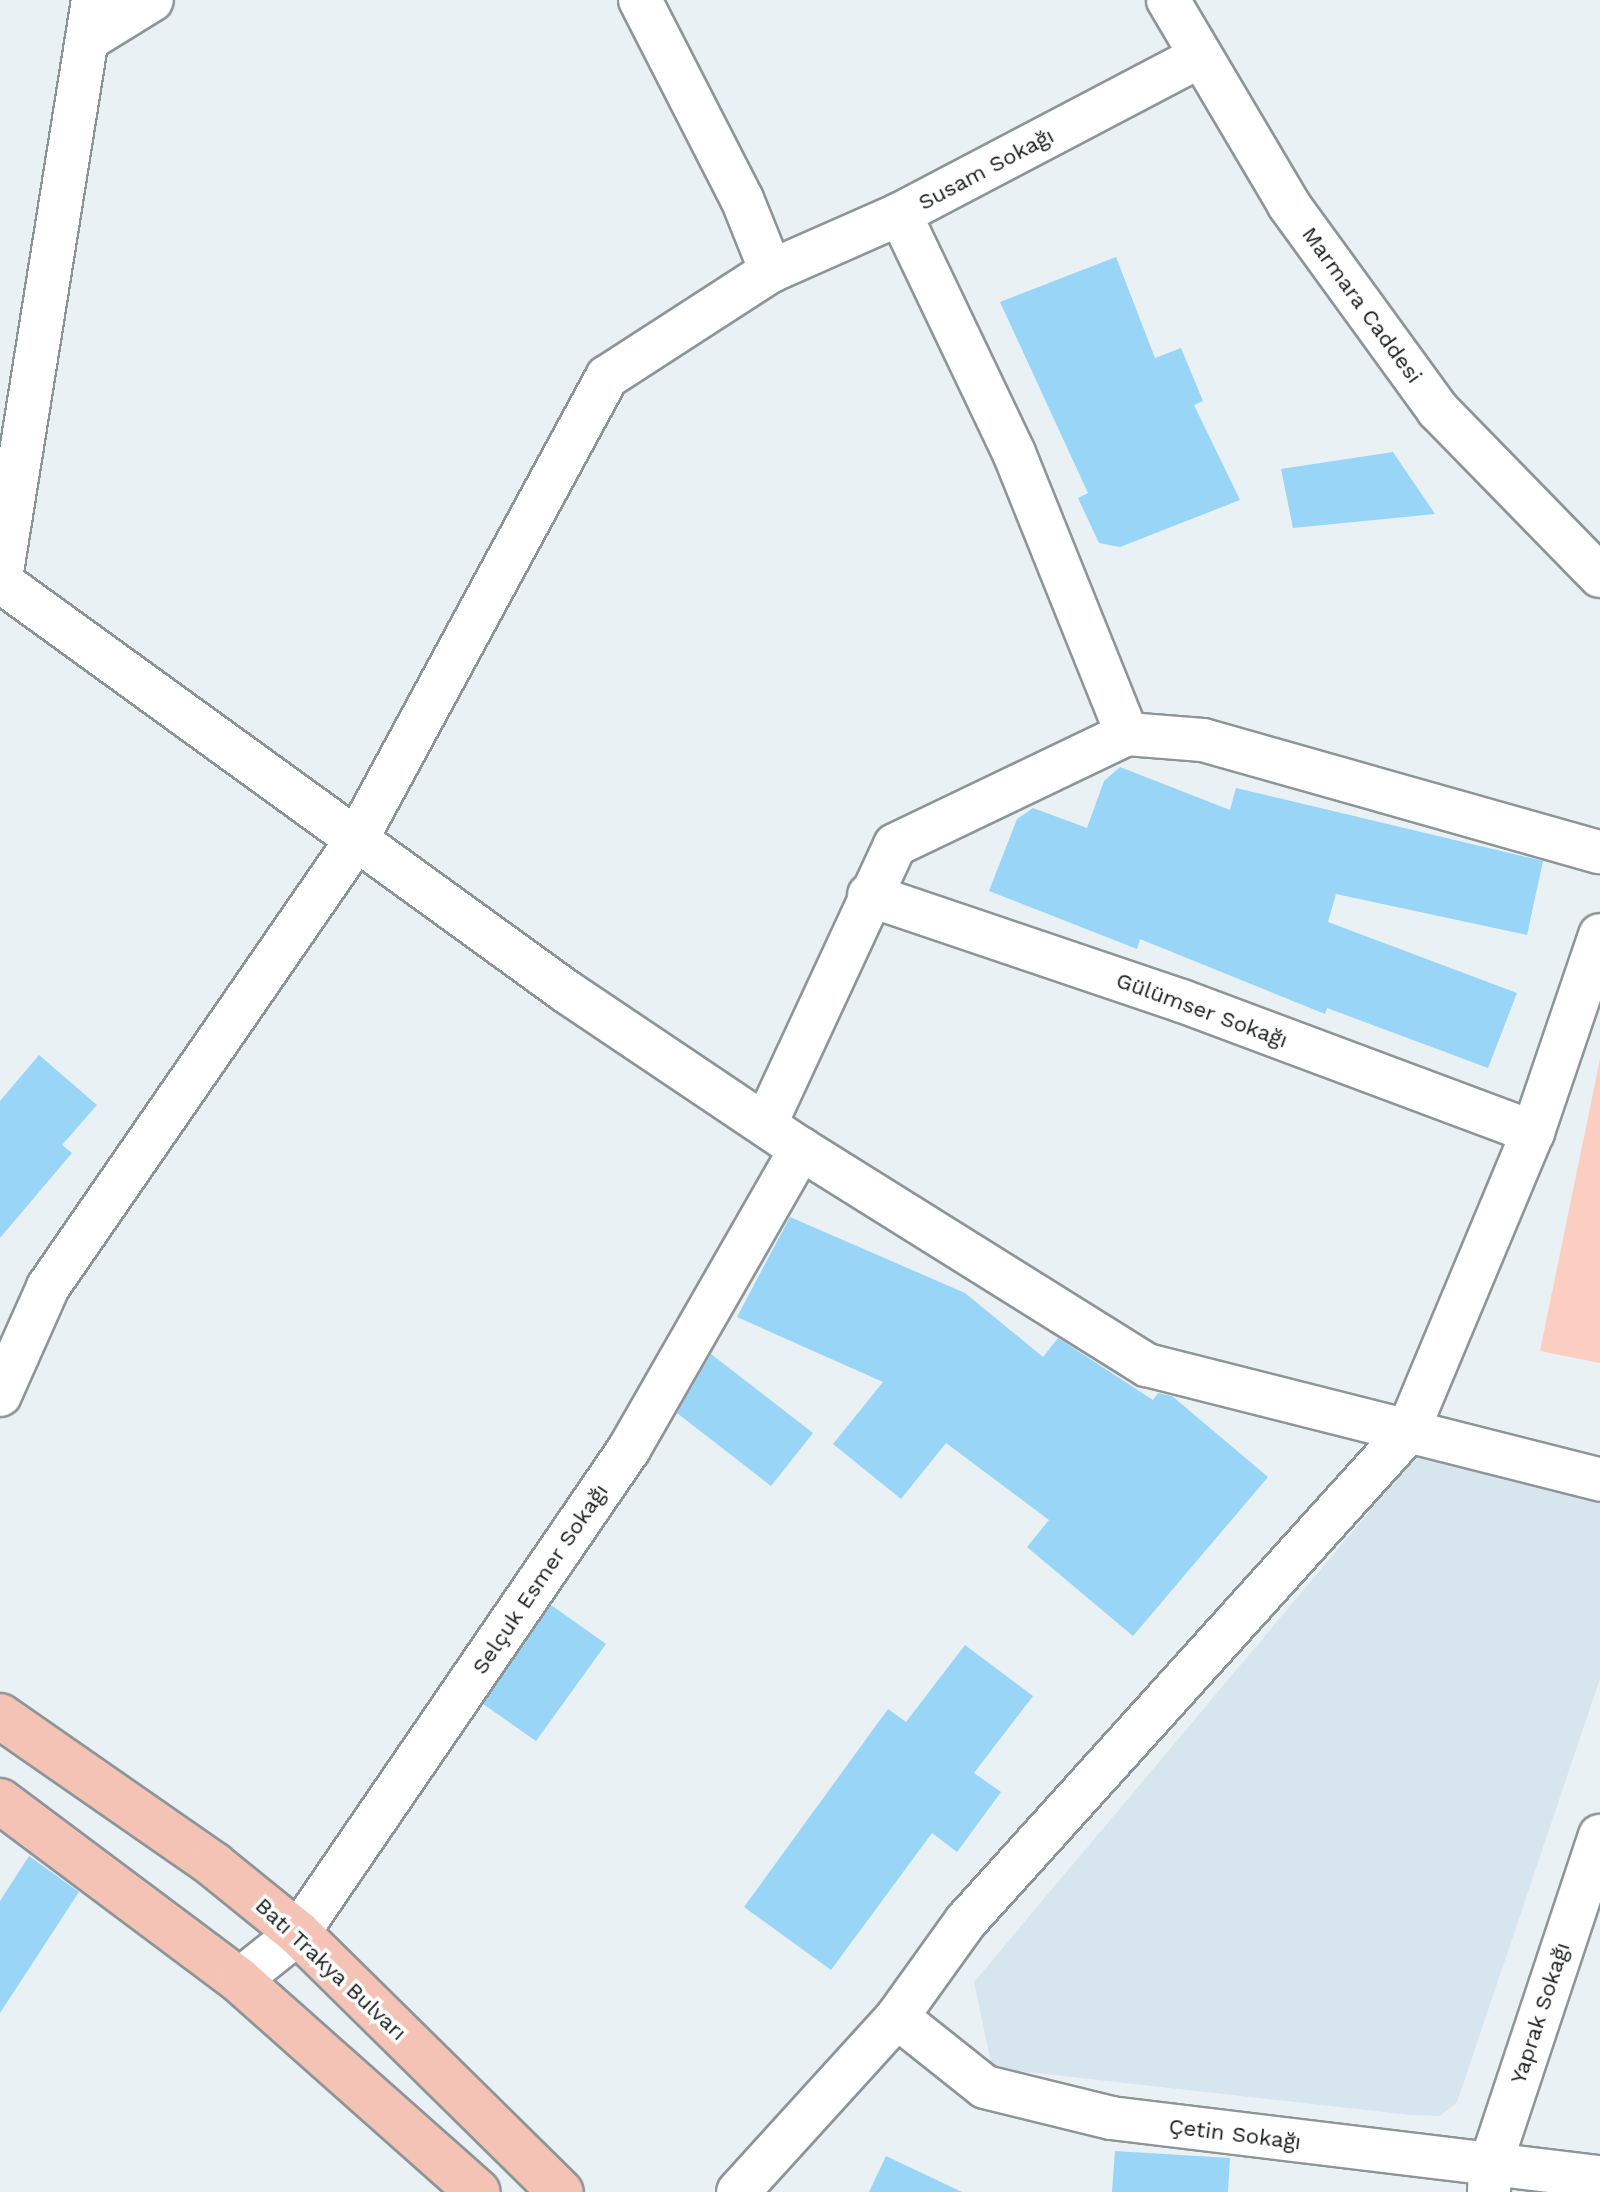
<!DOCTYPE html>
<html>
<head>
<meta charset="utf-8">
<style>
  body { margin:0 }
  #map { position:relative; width:1600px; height:2192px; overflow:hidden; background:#e9f1f5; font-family:"Work Sans",sans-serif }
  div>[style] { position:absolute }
  .built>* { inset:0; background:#d7e6ee }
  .green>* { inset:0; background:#fccec2 }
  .building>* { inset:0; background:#98d5f6 }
  .roads { filter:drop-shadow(2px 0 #8e9599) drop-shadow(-2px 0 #8e9599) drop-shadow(0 2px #8e9599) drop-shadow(0 -2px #8e9599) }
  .minor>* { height:42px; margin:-21px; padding:0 21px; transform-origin:21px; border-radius:21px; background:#fff }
  .major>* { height:44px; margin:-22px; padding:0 22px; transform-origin:22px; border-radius:22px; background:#f5c3b5 }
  span { translate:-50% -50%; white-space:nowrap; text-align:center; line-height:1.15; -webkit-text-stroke:7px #fff; paint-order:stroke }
  .street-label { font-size:22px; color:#181b1c }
</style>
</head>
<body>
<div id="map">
  <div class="built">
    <div style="clip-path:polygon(1427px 1443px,1600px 1470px,1600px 1679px,1457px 2102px,1440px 2116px,1411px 2115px,992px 2068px,974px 1982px)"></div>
  </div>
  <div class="green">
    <div style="clip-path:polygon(1600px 1059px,1600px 1363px,1540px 1351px)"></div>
  </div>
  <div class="building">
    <div style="clip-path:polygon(1116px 257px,1155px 358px,1181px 348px,1203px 401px,1194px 405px,1240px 500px,1120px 547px,1099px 543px,1078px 498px,1088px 493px,1000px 302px)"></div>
    <div style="clip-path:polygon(1393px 452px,1435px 514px,1293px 528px,1281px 469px)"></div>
    <div style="clip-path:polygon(1120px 767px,1230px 810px,1236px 788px,1543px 861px,1527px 935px,1336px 894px,1328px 922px,1517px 993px,1488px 1068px,1327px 1008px,1325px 1014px,1140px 939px,1137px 949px,989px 891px,1017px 819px,1033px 808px,1087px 828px,1104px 781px)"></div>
    <div style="clip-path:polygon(39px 1055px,97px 1105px,62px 1145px,72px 1153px,0 1238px,0 1101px)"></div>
    <div style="clip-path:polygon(790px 1217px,965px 1293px,1043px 1357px,1058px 1338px,1153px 1400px,1158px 1393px,1172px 1396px,1268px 1477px,1133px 1636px,1027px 1547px,1049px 1520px,946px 1443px,901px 1499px,833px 1444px,883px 1382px,737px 1317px)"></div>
    <div style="clip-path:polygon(711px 1354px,813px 1433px,771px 1486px,677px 1413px)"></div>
    <div style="clip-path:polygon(551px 1605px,606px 1644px,536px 1741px,483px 1704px)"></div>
    <div style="clip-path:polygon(965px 1645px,1033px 1696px,974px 1773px,1001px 1792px,957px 1852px,932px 1833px,831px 1970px,744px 1907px,888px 1709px,906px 1722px)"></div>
    <div style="clip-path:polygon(29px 1856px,79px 1892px,0 2013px,0 1901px)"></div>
    <div style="clip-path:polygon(1115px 2151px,1230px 2158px,1228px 2192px,1112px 2192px)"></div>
    <div style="clip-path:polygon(886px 2156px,962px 2192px,869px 2192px)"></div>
  </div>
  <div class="roads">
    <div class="minor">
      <div style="left:640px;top:0;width:224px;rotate:62.9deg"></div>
      <div style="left:742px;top:199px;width:78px;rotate:68.1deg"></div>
      <div style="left:1168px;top:0;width:238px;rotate:59.4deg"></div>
      <div style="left:1289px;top:205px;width:253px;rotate:54deg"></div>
      <div style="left:1438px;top:410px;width:232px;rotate:45.7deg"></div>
      <div style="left:87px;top:40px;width:76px;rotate:-31.6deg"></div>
      <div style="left:900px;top:214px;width:265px;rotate:64.5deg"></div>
      <div style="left:1014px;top:453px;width:303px;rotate:68.1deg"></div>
      <div style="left:0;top:581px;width:700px;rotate:35.94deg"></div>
      <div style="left:567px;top:992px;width:282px;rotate:33.9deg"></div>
      <div style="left:801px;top:1149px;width:408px;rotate:32deg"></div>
      <div style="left:1147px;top:1365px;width:467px;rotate:14.2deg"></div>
      <div style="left:0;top:584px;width:591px;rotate:-80.95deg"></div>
      <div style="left:869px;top:895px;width:330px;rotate:18.7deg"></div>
      <div style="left:1182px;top:1001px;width:375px;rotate:20.5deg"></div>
      <div style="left:766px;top:1123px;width:306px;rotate:-65.1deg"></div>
      <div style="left:895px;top:845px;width:257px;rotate:-25.6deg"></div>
      <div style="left:1127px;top:734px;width:76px;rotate:4.5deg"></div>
      <div style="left:1203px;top:740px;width:412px;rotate:15.8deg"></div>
      <div style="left:0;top:1395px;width:118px;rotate:-66deg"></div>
      <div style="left:48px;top:1287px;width:541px;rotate:-55.4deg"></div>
      <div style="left:355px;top:842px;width:529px;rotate:-61.55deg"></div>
      <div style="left:607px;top:377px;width:195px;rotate:-32.9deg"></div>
      <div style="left:771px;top:271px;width:141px;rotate:-23.8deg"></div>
      <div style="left:900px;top:214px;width:335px;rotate:-27.7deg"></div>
      <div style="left:239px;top:1980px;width:75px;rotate:-38.5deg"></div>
      <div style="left:298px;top:1933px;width:586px;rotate:-55.63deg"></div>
      <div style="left:629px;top:1449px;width:346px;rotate:-60.2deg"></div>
      <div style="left:897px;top:2017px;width:112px;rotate:38.5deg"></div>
      <div style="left:985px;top:2087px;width:130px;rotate:13.8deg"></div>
      <div style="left:1111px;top:2118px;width:493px;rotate:6.9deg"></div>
      <div style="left:738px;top:2192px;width:236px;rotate:-47.7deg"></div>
      <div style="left:897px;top:2017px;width:118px;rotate:-54.3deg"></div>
      <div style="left:966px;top:1921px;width:658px;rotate:-47.9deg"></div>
      <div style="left:1407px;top:1433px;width:326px;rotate:-67.3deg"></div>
      <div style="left:1533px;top:1132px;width:208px;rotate:-71.2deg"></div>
      <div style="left:1489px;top:2192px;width:26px;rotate:-88deg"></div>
      <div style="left:1490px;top:2166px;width:348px;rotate:-71.6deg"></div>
    </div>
    <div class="major">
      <div style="left:0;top:1716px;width:261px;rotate:34.8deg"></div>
      <div style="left:214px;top:1865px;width:108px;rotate:39deg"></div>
      <div style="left:298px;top:1933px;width:369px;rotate:44.6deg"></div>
      <div style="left:0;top:1801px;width:299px;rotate:36.8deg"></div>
      <div style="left:239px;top:1980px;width:319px;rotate:41.6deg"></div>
    </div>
  </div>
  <div class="street-label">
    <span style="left:986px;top:169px;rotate:-28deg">Susam Sokağı</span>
    <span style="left:1362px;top:305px;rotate:54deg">Marmara Caddesi</span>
    <span style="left:1202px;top:1010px;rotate:20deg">Gülümser Sokağı</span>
    <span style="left:540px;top:1579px;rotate:-56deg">Selçuk Esmer Sokağı</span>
    <span style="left:331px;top:1969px;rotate:43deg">Batı Trakya Bulvarı</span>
    <span style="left:1540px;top:2013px;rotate:-72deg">Yaprak Sokağı</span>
    <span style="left:1235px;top:2134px;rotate:7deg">Çetin Sokağı</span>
  </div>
</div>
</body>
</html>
